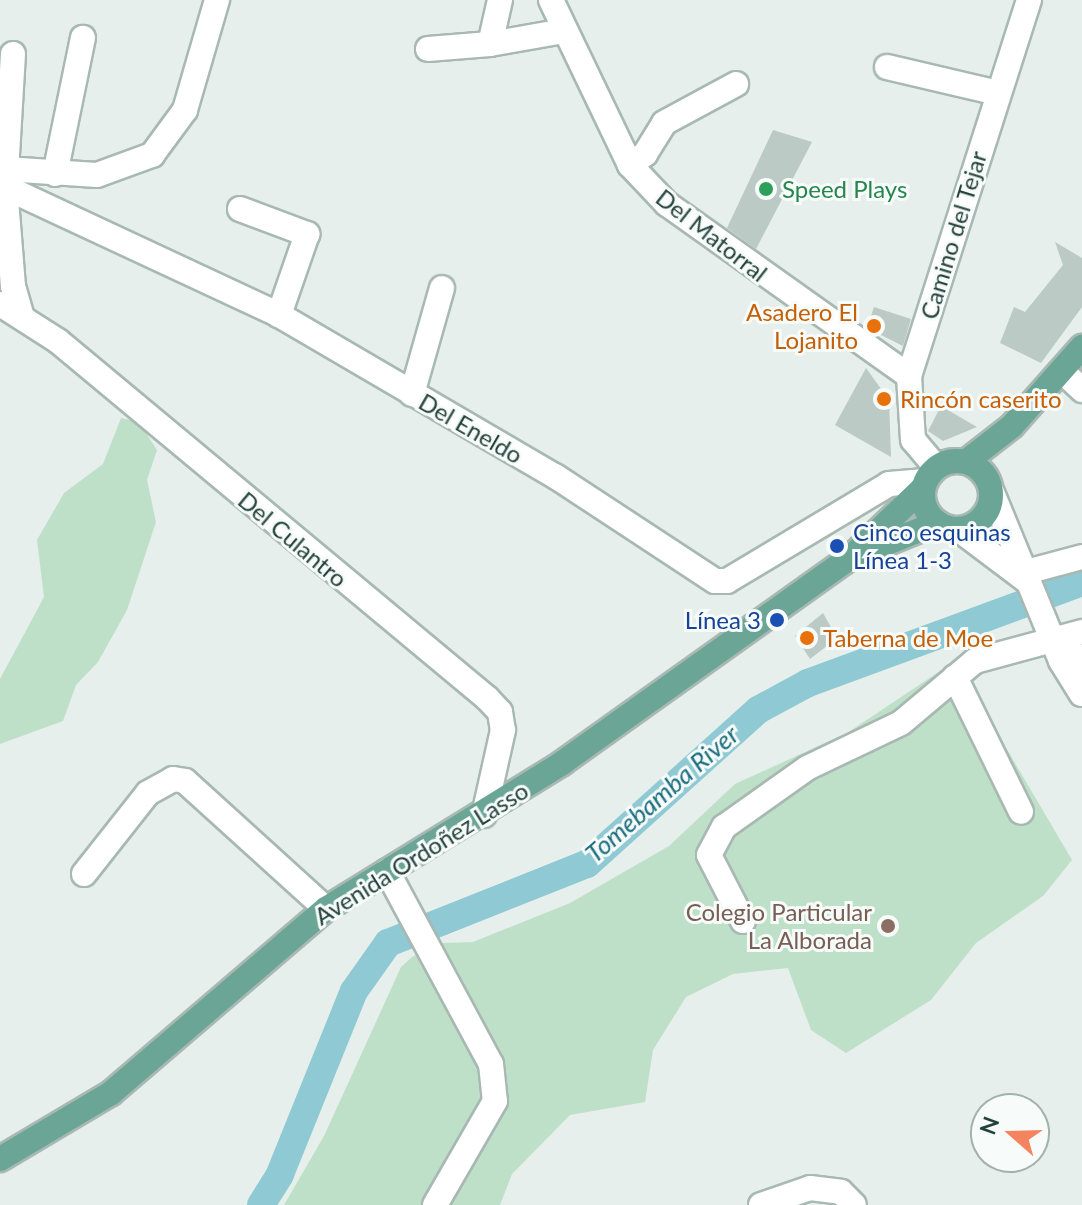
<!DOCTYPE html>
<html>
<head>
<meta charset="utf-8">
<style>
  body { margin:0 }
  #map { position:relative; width:1082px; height:1205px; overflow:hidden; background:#e6efeb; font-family:Lato,sans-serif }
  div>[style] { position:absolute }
  .green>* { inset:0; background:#bfe0c8 }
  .river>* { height:28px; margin:-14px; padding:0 14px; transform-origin:14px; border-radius:14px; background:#8ec9d4 }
  .building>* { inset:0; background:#bbcac4 }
  .roads { filter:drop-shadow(2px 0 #a8b8b2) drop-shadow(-2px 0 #a8b8b2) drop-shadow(0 2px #a8b8b2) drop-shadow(0 -2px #a8b8b2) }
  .minor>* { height:24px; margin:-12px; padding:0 12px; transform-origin:12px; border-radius:12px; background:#fff }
  .major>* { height:24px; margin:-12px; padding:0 12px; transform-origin:12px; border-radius:12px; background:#6aa596 }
  .major>.ring { margin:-12px; padding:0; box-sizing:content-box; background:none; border:24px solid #6aa596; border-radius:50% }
  .dots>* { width:22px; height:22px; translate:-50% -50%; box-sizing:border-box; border:4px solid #f7fbf9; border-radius:50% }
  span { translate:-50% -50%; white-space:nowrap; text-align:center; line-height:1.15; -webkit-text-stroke:6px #f7fbf9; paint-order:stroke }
  .leisure-label { font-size:24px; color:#27864d }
  .left { translate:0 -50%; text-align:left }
  .street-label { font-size:24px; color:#24423a }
  .food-label { font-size:24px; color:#c56008 }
  .right { translate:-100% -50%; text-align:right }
  .transit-label { font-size:24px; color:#164399 }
  .education-label { font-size:24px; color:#785e54 }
  .water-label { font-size:26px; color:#1c6f80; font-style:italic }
  .north { position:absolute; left:970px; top:1093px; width:80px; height:80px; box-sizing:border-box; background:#f7fbf9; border:2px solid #a3b1ad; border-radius:50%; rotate:290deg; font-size:22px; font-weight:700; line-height:32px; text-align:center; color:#24423a }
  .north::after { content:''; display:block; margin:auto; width:28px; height:36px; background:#f4845f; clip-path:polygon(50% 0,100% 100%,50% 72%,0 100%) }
</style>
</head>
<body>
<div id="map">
  <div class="green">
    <div style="clip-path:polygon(121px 418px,139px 422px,157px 450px,147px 480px,156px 522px,127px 610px,98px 662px,76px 685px,63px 721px,0 744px,0 679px,44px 597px,37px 540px,64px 493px,103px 464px)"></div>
    <div style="clip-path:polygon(955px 661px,1072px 860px,1043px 896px,976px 943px,931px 1000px,846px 1053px,811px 1030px,788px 968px,733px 974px,686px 997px,653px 1050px,645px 1102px,570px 1115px,512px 1174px,500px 1205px,284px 1205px,324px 1136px,401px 967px,412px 957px,442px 943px,473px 942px,570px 903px,669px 846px,735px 784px,847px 733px)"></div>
  </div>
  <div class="river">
    <div style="left:261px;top:1205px;width:36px;rotate:-58deg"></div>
    <div style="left:280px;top:1174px;width:197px;rotate:-68deg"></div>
    <div style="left:354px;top:991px;width:59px;rotate:-54.7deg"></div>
    <div style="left:388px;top:943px;width:214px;rotate:-21.7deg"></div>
    <div style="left:587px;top:864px;width:230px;rotate:-42deg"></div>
    <div style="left:758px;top:710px;width:57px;rotate:-28.4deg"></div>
    <div style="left:808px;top:683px;width:292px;rotate:-20.2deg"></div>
  </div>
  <div class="building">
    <div style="clip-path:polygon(773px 130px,812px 142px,756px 249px,727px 228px)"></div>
    <div style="clip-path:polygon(1055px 242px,1082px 258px,1082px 307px,1041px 363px,1000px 343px,1014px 307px,1025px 312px,1063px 265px)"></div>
    <div style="clip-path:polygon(874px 307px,911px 319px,903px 346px,867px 328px)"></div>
    <div style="clip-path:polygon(866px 368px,889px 400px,891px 457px,835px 425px)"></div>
    <div style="clip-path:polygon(941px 406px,977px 427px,943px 441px,928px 431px)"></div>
    <div style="clip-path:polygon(823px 613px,837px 638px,810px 659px,795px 636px)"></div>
  </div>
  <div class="roads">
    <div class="minor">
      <div style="left:500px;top:0;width:45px;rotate:102.8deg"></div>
      <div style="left:490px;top:44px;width:75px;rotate:-10deg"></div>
      <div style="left:551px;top:0;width:183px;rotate:64.4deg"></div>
      <div style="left:630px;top:165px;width:54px;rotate:46.5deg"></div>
      <div style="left:667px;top:204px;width:297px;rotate:35.4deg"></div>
      <div style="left:428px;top:49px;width:62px;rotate:-4.6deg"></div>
      <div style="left:13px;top:54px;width:133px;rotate:93.4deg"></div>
      <div style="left:5px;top:187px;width:99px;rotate:85.4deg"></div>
      <div style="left:13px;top:286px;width:29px;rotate:74deg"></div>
      <div style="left:887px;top:67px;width:114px;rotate:13.2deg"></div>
      <div style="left:630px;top:165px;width:19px;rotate:-36deg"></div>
      <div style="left:645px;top:154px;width:36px;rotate:-58deg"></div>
      <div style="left:664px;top:123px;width:82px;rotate:-28.4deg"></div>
      <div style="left:5px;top:169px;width:92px;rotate:3.7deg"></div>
      <div style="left:97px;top:175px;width:59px;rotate:-20deg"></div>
      <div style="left:152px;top:155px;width:56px;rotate:-53.7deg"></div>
      <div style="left:185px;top:110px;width:115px;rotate:-73.8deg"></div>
      <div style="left:55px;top:174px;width:139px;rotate:-78.4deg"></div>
      <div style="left:5px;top:187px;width:302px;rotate:25deg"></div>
      <div style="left:279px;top:315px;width:320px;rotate:30.3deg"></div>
      <div style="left:555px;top:476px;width:191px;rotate:33.3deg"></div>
      <div style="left:715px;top:581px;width:12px"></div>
      <div style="left:727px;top:581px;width:189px;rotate:-30.9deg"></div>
      <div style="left:889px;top:484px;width:36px;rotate:-5deg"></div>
      <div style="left:240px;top:209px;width:72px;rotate:20.5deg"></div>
      <div style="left:307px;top:234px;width:86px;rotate:109.1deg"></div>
      <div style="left:0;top:304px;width:69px;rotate:32.5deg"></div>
      <div style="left:58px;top:341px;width:558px;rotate:39.77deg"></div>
      <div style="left:487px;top:698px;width:19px;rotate:47deg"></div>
      <div style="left:500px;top:712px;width:18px;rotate:81deg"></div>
      <div style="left:503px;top:730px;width:87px;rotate:102.6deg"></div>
      <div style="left:1064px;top:373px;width:25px;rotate:43deg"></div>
      <div style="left:412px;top:394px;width:110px;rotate:-74.2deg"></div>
      <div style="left:936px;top:467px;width:35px;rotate:-130deg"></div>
      <div style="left:913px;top:440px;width:64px;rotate:-93.6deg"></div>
      <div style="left:909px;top:376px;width:395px;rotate:-72.3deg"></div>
      <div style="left:991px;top:490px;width:185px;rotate:67.7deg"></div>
      <div style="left:1061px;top:661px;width:39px;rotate:58deg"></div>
      <div style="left:958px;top:529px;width:86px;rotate:37deg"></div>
      <div style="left:1026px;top:572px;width:58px;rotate:-15deg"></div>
      <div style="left:1057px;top:640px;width:33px;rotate:40deg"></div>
      <div style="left:955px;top:677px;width:150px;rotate:63.9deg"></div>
      <div style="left:387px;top:871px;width:219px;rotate:61.7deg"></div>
      <div style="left:491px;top:1064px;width:37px;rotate:84deg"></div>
      <div style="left:495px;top:1101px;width:120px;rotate:120deg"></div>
      <div style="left:84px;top:874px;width:103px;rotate:-51.7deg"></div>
      <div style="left:148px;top:793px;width:29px;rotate:-29deg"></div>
      <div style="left:173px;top:779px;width:12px;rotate:9deg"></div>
      <div style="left:185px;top:781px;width:190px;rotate:42.2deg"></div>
      <div style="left:743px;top:921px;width:74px;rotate:-117.3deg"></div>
      <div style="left:709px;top:855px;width:32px;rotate:-62deg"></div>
      <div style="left:724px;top:827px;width:102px;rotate:-35.4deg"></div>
      <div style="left:807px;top:768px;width:104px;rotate:-25.6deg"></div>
      <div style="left:901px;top:723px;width:97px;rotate:-40deg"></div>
      <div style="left:975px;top:661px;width:111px;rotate:-15.2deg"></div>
      <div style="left:761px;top:1205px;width:52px;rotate:-19.1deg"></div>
      <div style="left:810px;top:1188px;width:31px;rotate:7deg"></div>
      <div style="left:841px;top:1192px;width:18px;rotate:45deg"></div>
    </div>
    <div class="major">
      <div class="ring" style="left:923px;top:461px;width:44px;height:44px"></div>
      <div style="left:967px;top:461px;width:57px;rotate:-37.9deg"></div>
      <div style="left:1012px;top:426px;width:106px;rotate:-48.5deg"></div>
      <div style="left:865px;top:552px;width:78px;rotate:-21.9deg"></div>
      <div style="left:0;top:1159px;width:129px;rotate:-30.7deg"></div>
      <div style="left:111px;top:1093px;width:283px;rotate:-40.6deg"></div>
      <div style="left:326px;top:909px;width:278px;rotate:-31.7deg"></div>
      <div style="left:562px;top:763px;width:355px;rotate:-35.5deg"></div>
      <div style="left:851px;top:557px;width:98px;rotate:-43.8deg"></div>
    </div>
  </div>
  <div class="dots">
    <div style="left:766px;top:189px;background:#2e9e5b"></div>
    <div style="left:874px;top:326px;background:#e8710a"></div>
    <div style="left:884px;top:399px;background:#e8710a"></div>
    <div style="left:837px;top:546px;background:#1a4fb4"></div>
    <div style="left:777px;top:620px;background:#1a4fb4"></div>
    <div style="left:807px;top:638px;background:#e8710a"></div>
    <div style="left:888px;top:926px;background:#8d6e63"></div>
  </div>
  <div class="leisure-label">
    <span class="left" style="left:782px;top:189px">Speed Plays</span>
  </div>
  <div class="street-label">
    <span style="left:712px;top:235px;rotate:38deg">Del Matorral</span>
    <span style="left:953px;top:235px;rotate:-73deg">Camino del Tejar</span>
    <span style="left:471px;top:428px;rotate:30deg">Del Eneldo</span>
    <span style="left:293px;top:539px;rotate:40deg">Del Culantro</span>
    <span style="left:421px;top:853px;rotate:-32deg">Avenida Ordoñez Lasso</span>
  </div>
  <div class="food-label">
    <span class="right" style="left:858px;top:326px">Asadero El<br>Lojanito</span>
    <span class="left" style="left:900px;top:399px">Rincón caserito</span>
    <span class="left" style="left:823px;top:638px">Taberna de Moe</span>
  </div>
  <div class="transit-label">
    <span class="left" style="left:853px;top:546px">Cinco esquinas<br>Línea 1-3</span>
    <span class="right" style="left:761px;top:620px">Línea 3</span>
  </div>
  <div class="education-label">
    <span class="right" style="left:872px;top:926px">Colegio Particular<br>La Alborada</span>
  </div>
  <div class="water-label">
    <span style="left:662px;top:794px;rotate:-41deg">Tomebamba River</span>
  </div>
  <div class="north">N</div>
</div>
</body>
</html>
